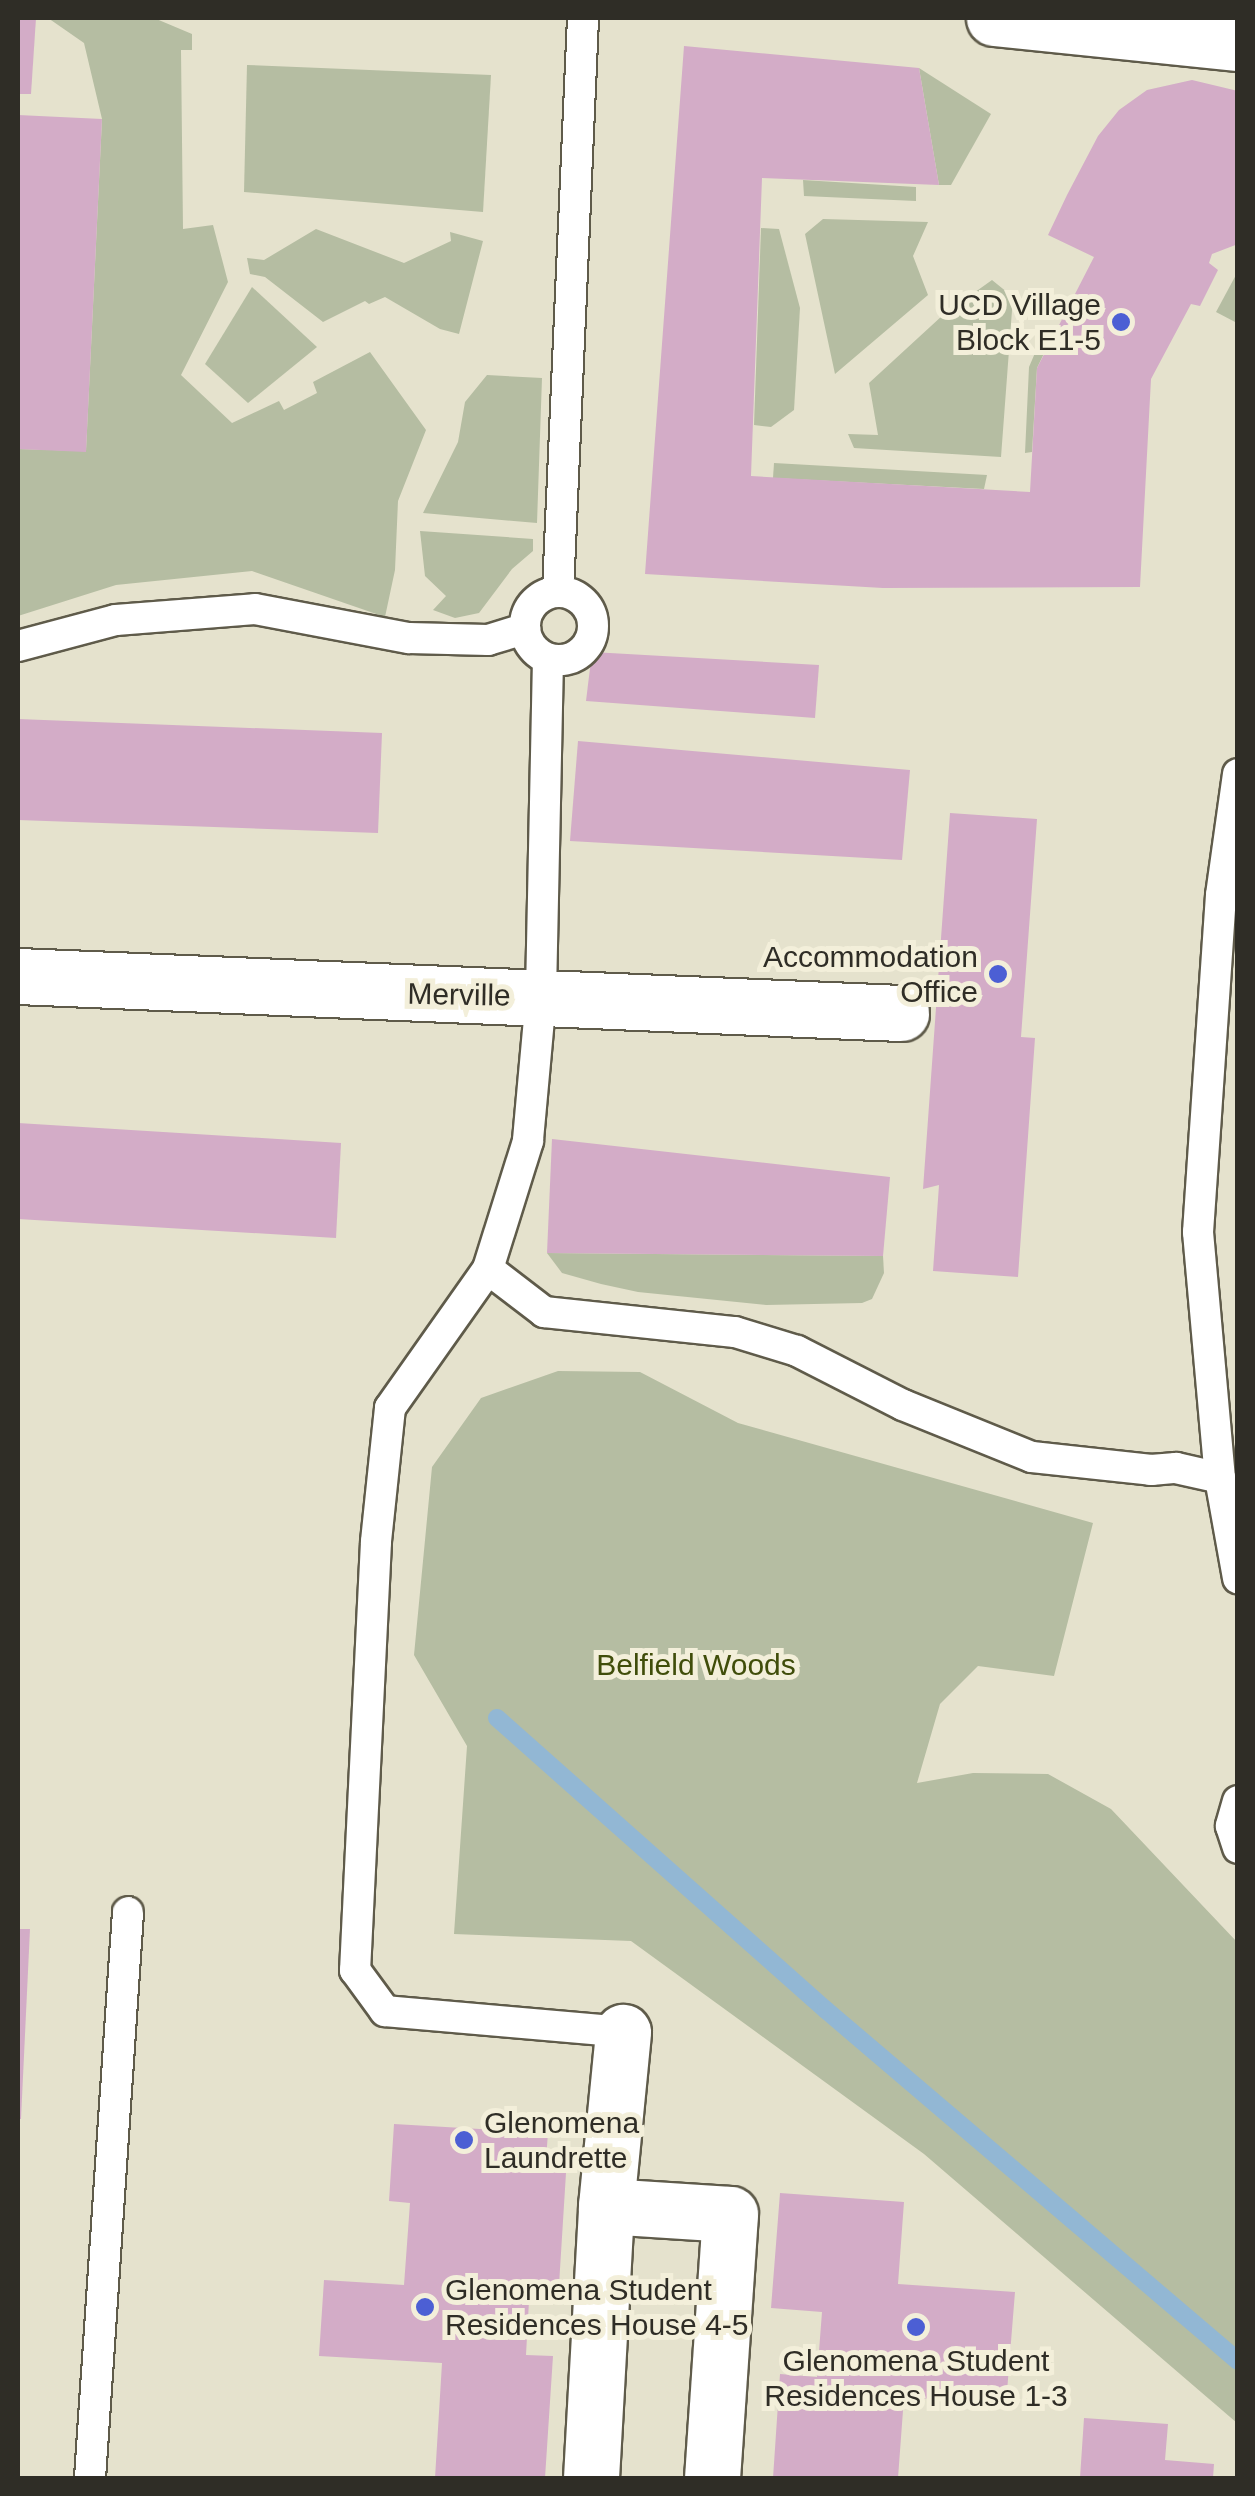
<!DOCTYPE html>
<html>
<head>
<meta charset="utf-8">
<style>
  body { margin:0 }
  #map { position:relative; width:1255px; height:2496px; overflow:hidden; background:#e5e2cd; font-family:Helvetica,sans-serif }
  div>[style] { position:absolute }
  .green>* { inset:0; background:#b5bda2 }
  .stream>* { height:18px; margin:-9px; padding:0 9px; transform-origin:9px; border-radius:9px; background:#92b7d4 }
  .building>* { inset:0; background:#d3acc7 }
  .roads { filter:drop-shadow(2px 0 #5f5b4a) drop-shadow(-2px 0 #5f5b4a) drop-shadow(0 2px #5f5b4a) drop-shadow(0 -2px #5f5b4a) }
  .lane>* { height:30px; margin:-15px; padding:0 15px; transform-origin:15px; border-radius:15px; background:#fff }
  .lane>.ring { margin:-15px; padding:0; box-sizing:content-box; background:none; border:30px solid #fff; border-radius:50% }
  .street>* { height:55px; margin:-27.5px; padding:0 27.5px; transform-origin:27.5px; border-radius:27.5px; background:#fff }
  .dots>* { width:28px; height:28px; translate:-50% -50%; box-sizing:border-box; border:5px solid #f3efda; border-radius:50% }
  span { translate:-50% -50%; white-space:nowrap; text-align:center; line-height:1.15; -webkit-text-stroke:10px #f3efda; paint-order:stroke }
  .poi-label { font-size:30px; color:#2f2d26 }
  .right { translate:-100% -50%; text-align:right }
  .left { translate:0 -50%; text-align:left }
  .street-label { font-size:30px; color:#2f2d26 }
  .park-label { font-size:30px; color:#404d0a }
  .frame { position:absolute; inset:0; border:20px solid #2f2d26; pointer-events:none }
</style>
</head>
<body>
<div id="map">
  <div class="green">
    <div style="clip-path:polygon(48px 18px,154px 18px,192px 34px,192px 50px,181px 50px,183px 229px,213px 225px,228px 282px,181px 375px,232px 423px,279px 401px,284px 410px,317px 393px,313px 382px,370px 352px,426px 430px,398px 501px,395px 570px,385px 617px,252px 571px,116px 585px,18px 616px,18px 449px,86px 451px,102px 119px,84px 43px)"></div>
    <div style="clip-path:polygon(247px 65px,491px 75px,483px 212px,244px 192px)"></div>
    <div style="clip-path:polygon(919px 68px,991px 114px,951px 185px,939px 185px)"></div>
    <div style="clip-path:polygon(803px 180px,916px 187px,916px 201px,804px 196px)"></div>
    <div style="clip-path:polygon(823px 219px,928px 222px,913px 256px,928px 295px,835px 374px,805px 234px)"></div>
    <div style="clip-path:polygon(761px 228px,779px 229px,800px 308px,794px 410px,771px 427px,754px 425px)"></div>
    <div style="clip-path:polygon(316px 229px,404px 263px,451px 241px,450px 232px,483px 241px,459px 334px,440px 329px,385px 297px,369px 304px,365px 301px,323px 322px,265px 277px,250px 274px,247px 258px,264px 260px)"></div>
    <div style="clip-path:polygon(1237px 273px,1238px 322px,1237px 323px,1216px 312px)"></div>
    <div style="clip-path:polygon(992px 280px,1013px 297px,1001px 457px,854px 448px,848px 434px,878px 435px,869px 383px,943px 315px)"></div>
    <div style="clip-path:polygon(252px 287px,317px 347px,248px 403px,205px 364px)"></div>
    <div style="clip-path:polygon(1041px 339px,1049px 343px,1037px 368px,1032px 452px,1025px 453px,1029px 367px)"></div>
    <div style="clip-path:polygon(487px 375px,542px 378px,537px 523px,423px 513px,458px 442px,465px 402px)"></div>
    <div style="clip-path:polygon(774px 463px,987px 475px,984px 489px,773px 478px)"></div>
    <div style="clip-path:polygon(420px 531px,533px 539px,533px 551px,512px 569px,479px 613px,455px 618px,433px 610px,446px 596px,425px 576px)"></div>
    <div style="clip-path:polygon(547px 1253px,883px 1256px,884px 1273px,872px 1299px,862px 1303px,766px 1305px,638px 1292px,601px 1284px,562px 1273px)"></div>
    <div style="clip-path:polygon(558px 1371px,640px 1372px,738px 1423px,1093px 1523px,1054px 1676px,978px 1666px,940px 1704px,917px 1783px,973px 1773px,1048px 1774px,1111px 1809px,1237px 1942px,1237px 2423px,924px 2154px,631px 1941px,454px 1934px,467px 1746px,414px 1655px,432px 1467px,481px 1398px)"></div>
  </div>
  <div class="stream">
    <div style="left:497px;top:1718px;width:440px;rotate:41.6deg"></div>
    <div style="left:826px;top:2010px;width:541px;rotate:40.43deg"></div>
  </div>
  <div class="building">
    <div style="clip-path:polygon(18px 18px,36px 18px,31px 94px,18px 94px)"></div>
    <div style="clip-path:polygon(684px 46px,919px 68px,939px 185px,762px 178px,751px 476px,1030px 492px,1037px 368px,1094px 257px,1048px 235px,1067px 195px,1098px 136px,1119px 110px,1147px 90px,1192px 80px,1238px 91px,1238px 244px,1212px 254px,1209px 263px,1218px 270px,1200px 306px,1191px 304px,1151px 379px,1140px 587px,883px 588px,645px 574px)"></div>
    <div style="clip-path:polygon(18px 115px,102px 119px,86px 452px,18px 449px)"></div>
    <div style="clip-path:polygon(592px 652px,819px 665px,815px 718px,586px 701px)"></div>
    <div style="clip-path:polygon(18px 719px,382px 733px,378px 833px,18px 820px)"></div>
    <div style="clip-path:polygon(578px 741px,910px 770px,902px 860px,570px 841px)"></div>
    <div style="clip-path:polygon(950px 813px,1037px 819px,1021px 1037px,1035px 1038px,1018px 1277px,933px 1271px,939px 1185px,923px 1189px)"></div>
    <div style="clip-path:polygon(18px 1123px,341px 1143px,336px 1238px,18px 1219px)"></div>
    <div style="clip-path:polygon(552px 1139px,890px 1177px,883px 1256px,547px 1253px)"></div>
    <div style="clip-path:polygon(18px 1929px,30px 1929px,21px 2119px,18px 2119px)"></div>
    <div style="clip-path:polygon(394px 2124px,548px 2133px,545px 2172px,566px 2173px,559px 2285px,530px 2283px,526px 2355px,553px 2356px,545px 2478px,435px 2478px,442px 2363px,319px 2356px,324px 2280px,404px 2285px,410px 2203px,389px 2201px)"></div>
    <div style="clip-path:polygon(780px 2193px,904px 2202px,898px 2284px,1015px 2292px,1006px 2404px,904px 2397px,898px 2478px,773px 2478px,780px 2374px,817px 2377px,822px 2312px,771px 2308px)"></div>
    <div style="clip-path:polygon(1084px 2418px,1168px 2424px,1165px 2460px,1214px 2464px,1213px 2478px,1080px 2478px)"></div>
  </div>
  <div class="roads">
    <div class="lane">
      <div style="left:558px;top:591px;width:574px;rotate:-87.5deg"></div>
      <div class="ring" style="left:525px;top:592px;width:38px;height:38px"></div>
      <div style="left:18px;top:646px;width:101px;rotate:-14.9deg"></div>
      <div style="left:116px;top:620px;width:139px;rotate:-4.5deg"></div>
      <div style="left:255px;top:609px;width:157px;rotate:10.7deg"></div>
      <div style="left:409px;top:638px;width:79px;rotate:1.5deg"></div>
      <div style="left:488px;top:640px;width:39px;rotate:-17deg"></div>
      <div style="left:548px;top:659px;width:338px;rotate:91.2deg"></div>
      <div style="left:541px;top:997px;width:145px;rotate:95.2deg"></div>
      <div style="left:528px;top:1141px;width:134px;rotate:107.4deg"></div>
      <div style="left:488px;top:1269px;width:170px;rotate:125.2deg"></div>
      <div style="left:390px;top:1408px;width:135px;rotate:96deg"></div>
      <div style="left:376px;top:1542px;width:429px;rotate:92.8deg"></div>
      <div style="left:355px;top:1970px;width:51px;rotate:53.8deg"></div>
      <div style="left:385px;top:2011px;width:239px;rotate:5deg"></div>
      <div style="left:1238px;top:774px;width:122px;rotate:98deg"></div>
      <div style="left:1221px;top:895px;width:338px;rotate:93.9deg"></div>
      <div style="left:1198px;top:1232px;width:247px;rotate:84.9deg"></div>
      <div style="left:1220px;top:1478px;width:102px;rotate:79.8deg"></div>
      <div style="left:488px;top:1269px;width:71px;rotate:37.5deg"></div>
      <div style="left:544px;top:1312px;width:192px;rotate:6deg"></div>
      <div style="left:735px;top:1332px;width:65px;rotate:17deg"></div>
      <div style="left:797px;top:1351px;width:119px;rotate:27deg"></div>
      <div style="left:903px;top:1405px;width:139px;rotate:22deg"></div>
      <div style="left:1032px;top:1457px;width:120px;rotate:6.2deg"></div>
      <div style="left:1151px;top:1470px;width:25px;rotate:-5deg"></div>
      <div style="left:1176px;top:1468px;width:45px;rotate:12.8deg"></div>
      <div style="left:1238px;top:1801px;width:26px;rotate:106deg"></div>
      <div style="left:1231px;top:1826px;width:23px;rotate:72deg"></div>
      <div style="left:90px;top:2478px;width:567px;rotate:-86.16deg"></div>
    </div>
    <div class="street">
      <div style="left:994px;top:18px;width:245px;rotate:5.9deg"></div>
      <div style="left:18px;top:976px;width:884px;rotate:2.4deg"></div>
      <div style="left:606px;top:2206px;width:124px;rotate:3.7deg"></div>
      <div style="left:730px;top:2214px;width:265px;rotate:93.9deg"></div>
      <div style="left:591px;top:2478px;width:272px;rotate:-86.8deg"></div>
      <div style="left:606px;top:2206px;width:175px;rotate:-84.4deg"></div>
    </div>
  </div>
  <div class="dots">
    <div style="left:1121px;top:322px;background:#4c5fd4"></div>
    <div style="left:998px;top:974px;background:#4c5fd4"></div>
    <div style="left:464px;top:2140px;background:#4c5fd4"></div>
    <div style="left:425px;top:2307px;background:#4c5fd4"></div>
    <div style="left:916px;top:2327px;background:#4c5fd4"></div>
  </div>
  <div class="poi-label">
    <span class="right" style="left:1101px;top:322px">UCD Village<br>Block E1-5</span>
    <span class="right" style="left:978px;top:974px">Accommodation<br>Office</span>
    <span class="left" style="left:484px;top:2140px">Glenomena<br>Laundrette</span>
    <span class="left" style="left:445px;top:2307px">Glenomena Student<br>Residences House 4-5</span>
    <span style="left:916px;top:2378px">Glenomena Student<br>Residences House 1-3</span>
  </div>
  <div class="street-label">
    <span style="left:459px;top:995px;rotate:1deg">Merville</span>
  </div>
  <div class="park-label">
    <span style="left:696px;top:1665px">Belfield Woods</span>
  </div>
  <div class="frame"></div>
</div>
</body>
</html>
